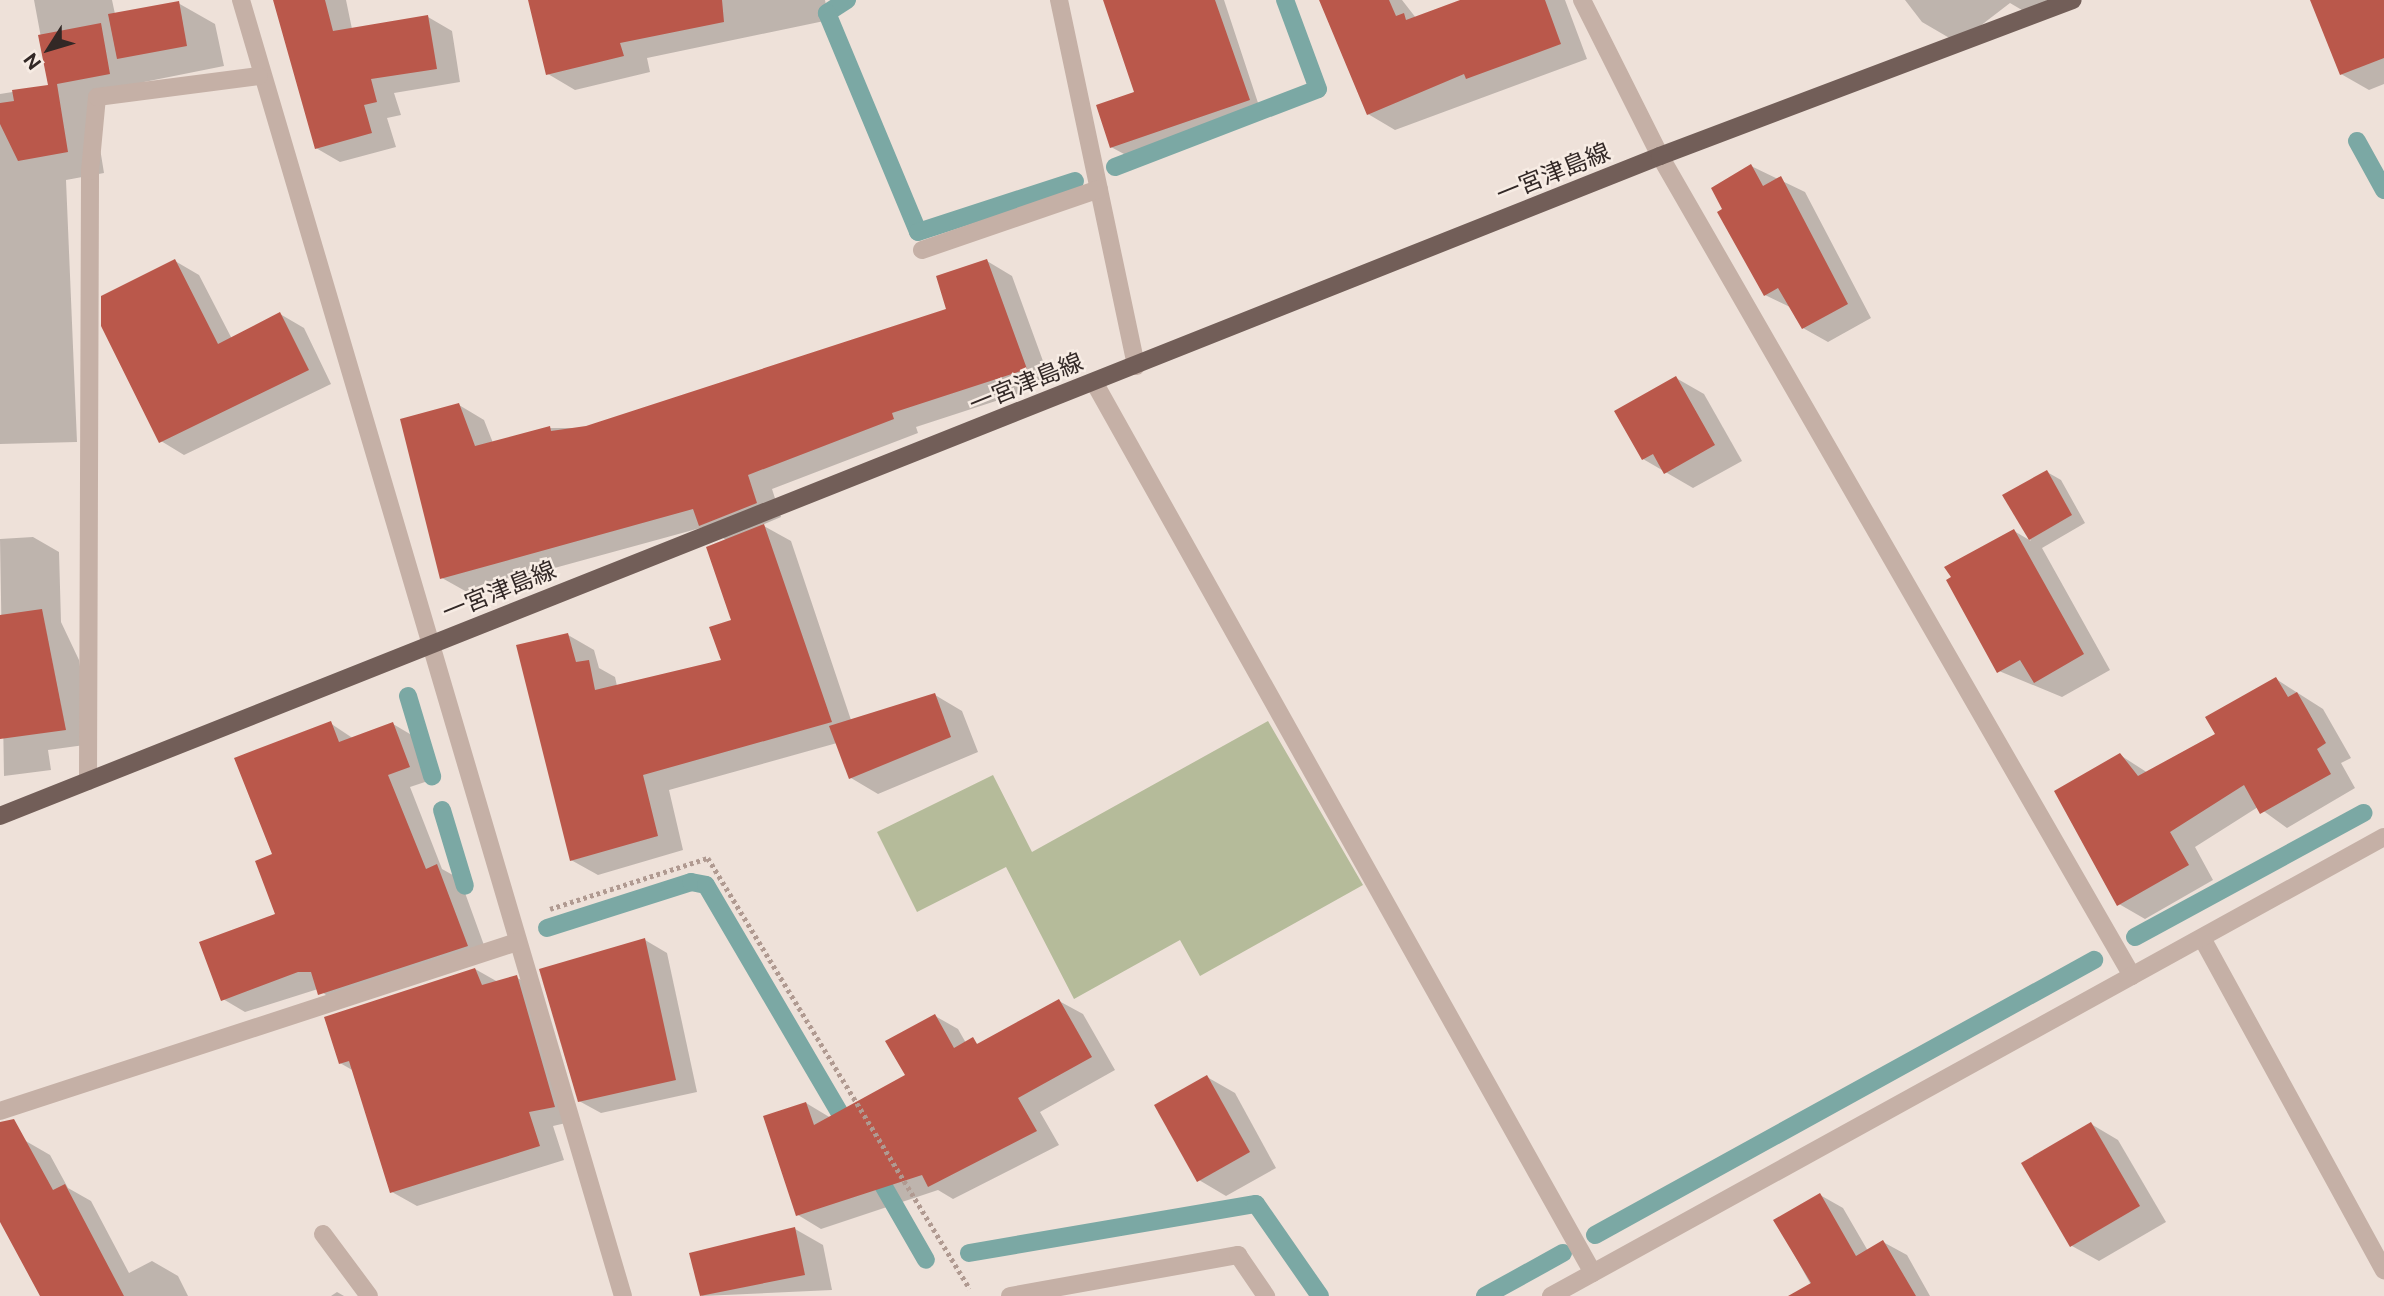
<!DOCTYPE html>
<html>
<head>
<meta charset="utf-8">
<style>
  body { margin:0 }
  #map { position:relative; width:2384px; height:1296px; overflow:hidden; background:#eee1d9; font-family:"Public Sans","Noto Sans JP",sans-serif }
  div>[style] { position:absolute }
  .green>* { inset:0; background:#b5bb9a }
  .shadow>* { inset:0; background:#0003 }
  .stream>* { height:18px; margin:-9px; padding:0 9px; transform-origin:9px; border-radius:9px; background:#7ba8a4 }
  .building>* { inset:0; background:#ba584b }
  .path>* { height:4.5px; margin-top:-2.25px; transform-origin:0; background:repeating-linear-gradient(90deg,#b09a91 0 3.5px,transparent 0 7px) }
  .minor>* { height:18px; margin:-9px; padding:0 9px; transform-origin:9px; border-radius:9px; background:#c5b0a6 }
  .major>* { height:18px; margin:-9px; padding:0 9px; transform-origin:9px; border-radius:9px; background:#725e58 }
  span { translate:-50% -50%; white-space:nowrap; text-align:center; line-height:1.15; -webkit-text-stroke:5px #f7ece4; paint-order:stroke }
  .street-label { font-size:24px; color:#322826 }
  .north { position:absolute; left:14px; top:14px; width:70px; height:70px; -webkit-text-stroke:5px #f7ece4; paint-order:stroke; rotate:233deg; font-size:19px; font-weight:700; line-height:28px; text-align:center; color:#322826 }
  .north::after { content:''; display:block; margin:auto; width:24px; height:32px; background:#322826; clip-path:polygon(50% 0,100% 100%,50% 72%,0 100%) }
</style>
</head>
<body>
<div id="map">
  <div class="green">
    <div style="clip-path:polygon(1268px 721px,1363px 885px,1200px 976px,1180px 940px,1074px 999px,1006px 867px,917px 912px,877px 832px,993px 775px,1032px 852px)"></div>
  </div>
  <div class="shadow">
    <div style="clip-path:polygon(34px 0,112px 0,115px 14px,178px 3px,215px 24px,224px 66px,144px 82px,146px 95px,93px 105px,104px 173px,66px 180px,77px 442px,0 444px,0 94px,50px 86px)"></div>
    <div style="clip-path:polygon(276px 0,346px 0,352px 29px,428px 17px,452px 31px,460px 82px,394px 93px,401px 115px,387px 118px,396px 147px,340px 162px,316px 148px)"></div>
    <div style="clip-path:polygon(530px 0,825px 0,829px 20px,647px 58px,650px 72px,575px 90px,548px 74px)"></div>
    <div style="clip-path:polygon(1105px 0,1224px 0,1263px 118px,1137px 161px,1111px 147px,1136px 93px)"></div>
    <div style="clip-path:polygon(1325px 0,1402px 0,1416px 18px,1465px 0,1565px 0,1587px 59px,1395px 130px,1368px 114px)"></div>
    <div style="clip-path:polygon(1905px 0,2048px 0,2027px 13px,2010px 3px,1958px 43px,1922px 22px)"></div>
    <div style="clip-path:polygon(2312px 0,2384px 0,2384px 84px,2369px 90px,2341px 74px)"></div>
    <div style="clip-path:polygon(1751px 166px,1805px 192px,1871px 318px,1828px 342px,1803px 328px,1792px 308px,1765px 295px,1725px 210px)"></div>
    <div style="clip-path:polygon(175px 261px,199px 275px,232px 339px,280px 314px,304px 328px,331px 384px,184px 455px,161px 441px)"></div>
    <div style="clip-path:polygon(987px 261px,1012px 276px,1051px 383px,916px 427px,918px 433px,772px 489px,781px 517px,762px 525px,791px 541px,851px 720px,935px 695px,962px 711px,978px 752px,878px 794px,851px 778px,837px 743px,669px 790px,683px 850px,598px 875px,571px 860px,568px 635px,594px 650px,599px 668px,615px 677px,617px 686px,723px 662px,733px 621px,728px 541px,704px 527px,467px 592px,442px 578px,459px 405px,484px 420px,493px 443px,549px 428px,586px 428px,949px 310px)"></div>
    <div style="clip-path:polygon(1676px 378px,1704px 394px,1742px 461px,1693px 488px,1643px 459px)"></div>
    <div style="clip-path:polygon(2047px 472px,2061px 480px,2085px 523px,2042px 548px,2110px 670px,2062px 697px,1999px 671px,2014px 531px,2031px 541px,2004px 496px)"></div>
    <div style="clip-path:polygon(33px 537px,59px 552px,61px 622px,79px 660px,92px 744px,48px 750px,51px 770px,4px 776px,0 539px)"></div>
    <div style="clip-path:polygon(2276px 679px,2323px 709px,2351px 758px,2341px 763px,2355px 788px,2287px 828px,2258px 807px,2195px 847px,2213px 880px,2145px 919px,2119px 904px,2120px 755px,2148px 773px,2217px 734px)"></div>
    <div style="clip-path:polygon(330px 723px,354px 739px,393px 724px,415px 737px,431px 780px,410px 787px,442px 869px,460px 879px,489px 959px,342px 1007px,318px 989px,245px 1012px,223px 999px,278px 915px,274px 855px)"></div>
    <div style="clip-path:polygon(645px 940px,667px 953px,697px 1092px,601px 1113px,579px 1101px)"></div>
    <div style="clip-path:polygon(475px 969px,498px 982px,516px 977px,541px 992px,579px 1120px,553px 1126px,564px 1160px,417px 1206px,392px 1192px,354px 1071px,340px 1063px)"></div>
    <div style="clip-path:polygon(1059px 1001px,1083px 1014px,1115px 1070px,1040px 1112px,1059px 1145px,953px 1199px,938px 1190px,821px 1229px,798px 1215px,806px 1103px,831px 1118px,907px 1075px,935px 1016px,958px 1029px,966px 1043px,981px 1044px)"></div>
    <div style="clip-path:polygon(1207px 1077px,1235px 1093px,1276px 1168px,1226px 1196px,1199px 1180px)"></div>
    <div style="clip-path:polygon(2091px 1124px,2118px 1140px,2166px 1222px,2099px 1261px,2072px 1246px)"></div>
    <div style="clip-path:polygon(24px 1140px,50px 1155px,68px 1188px,91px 1201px,129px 1273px,152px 1261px,178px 1276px,188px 1296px,42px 1296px,0 1218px,0 1153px)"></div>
    <div style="clip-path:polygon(1820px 1195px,1843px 1208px,1868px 1251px,1883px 1242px,1907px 1255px,1930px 1296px,1817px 1296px,1776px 1221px)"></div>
    <div style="clip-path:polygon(795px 1229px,823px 1245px,832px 1290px,702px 1296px,691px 1254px)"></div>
    <div style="clip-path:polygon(337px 1292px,344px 1296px,331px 1296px)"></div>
  </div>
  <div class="stream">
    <div style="left:847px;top:0;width:24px;rotate:147deg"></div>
    <div style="left:827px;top:13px;width:237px;rotate:67.4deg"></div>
    <div style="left:918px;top:232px;width:165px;rotate:-18deg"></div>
    <div style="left:2357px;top:141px;width:56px;rotate:61.1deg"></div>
    <div style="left:1115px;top:167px;width:217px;rotate:-21deg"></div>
    <div style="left:1318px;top:89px;width:95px;rotate:-110.3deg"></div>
    <div style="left:408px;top:696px;width:84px;rotate:73.3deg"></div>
    <div style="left:442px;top:810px;width:79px;rotate:73.2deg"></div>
    <div style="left:547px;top:928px;width:151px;rotate:-17.7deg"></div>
    <div style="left:691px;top:882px;width:15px;rotate:11deg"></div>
    <div style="left:706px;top:885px;width:284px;rotate:59.6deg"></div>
    <div style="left:2135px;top:937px;width:260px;rotate:-28.5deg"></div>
    <div style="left:872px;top:1166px;width:108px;rotate:60.1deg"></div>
    <div style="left:1595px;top:1235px;width:570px;rotate:-28.86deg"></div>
    <div style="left:969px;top:1253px;width:291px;rotate:-9.7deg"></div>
    <div style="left:1256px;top:1204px;width:112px;rotate:55.2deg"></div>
    <div style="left:1485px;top:1296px;width:89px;rotate:-28.9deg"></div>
  </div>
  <div class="building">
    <div style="clip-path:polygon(273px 0,325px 0,333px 31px,428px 15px,437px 69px,371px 79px,377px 102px,364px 105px,372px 133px,315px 149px)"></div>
    <div style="clip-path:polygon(528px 0,722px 0,724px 22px,620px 43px,624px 56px,546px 75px)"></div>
    <div style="clip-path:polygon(1103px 0,1215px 0,1250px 100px,1110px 148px,1096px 105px,1134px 92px)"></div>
    <div style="clip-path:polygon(1319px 0,1389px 0,1396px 16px,1404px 13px,1406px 20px,1460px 0,1545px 0,1561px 44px,1466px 79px,1464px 74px,1367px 115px)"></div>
    <div style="clip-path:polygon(2310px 0,2384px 0,2384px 58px,2340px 75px)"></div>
    <div style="clip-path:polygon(179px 1px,187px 46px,117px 59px,108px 14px)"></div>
    <div style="clip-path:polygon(101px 23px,110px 74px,57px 84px,68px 152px,18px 161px,0 124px,0 103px,14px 101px,12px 90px,48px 85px,38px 35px)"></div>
    <div style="clip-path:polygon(1751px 164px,1763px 186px,1781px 176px,1848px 304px,1802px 329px,1778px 288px,1764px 296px,1717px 212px,1722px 209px,1711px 188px)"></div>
    <div style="clip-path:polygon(175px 259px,218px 344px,280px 312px,309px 370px,159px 443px,101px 326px,101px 296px)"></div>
    <div style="clip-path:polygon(987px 259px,1027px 369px,892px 413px,894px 419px,748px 475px,757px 503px,699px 526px,693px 509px,440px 579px,400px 419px,459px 403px,475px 446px,550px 426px,551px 431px,586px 426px,946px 309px,936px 276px)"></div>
    <div style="clip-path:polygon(1676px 376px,1715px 445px,1664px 474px,1653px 454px,1642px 460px,1614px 411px)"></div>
    <div style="clip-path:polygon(2047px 470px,2072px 515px,2029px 540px,2002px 495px)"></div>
    <div style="clip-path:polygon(764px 524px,832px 722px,643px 775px,658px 836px,570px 861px,516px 645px,568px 633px,576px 662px,589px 660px,595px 690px,721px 660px,709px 627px,731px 620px,706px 547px)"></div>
    <div style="clip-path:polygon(2014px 529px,2084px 654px,2034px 683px,2020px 660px,1997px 673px,1946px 580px,1951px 577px,1944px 567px)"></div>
    <div style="clip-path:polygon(42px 609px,66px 730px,0 739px,0 615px)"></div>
    <div style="clip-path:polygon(2276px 677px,2288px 697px,2297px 692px,2326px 743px,2317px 749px,2331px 774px,2260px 814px,2244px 785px,2170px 832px,2189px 865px,2117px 906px,2054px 791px,2120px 753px,2138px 776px,2215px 734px,2205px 717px)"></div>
    <div style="clip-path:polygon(935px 693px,951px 737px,849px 779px,829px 726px)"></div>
    <div style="clip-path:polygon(331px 721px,339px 742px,393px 722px,410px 767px,388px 775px,426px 869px,437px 864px,468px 946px,318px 995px,311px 972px,298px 972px,221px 1001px,199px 942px,275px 914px,255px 861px,272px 854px,234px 758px)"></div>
    <div style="clip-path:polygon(645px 938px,676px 1080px,578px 1102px,539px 969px)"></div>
    <div style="clip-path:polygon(475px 968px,482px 985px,517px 975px,555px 1107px,529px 1112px,540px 1146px,390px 1193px,349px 1061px,339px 1064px,324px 1017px)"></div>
    <div style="clip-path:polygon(1059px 999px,1092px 1057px,1018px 1098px,1037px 1131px,928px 1187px,922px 1175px,796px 1216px,763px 1116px,806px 1102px,814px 1125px,905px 1075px,885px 1041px,935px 1014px,954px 1048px,973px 1037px,977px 1044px)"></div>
    <div style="clip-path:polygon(1207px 1075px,1250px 1152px,1197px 1182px,1154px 1105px)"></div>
    <div style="clip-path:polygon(14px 1119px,53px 1190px,65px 1184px,124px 1296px,40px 1296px,0 1222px,0 1122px)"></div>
    <div style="clip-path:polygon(2091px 1122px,2140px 1206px,2070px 1247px,2021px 1163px)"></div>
    <div style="clip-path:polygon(1820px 1193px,1856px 1256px,1883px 1240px,1916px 1296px,1788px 1296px,1811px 1283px,1773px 1220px)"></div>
    <div style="clip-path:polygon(795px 1227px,805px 1275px,700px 1296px,689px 1253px)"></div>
  </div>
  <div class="path">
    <div style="left:550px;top:909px;width:166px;rotate:-17.9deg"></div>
    <div style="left:708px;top:858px;width:504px;rotate:58.71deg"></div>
  </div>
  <div class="minor">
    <div style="left:241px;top:0;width:1351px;rotate:73.58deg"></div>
    <div style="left:1059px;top:0;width:374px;rotate:78.1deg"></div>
    <div style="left:1582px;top:0;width:174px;rotate:63.4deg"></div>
    <div style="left:1660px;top:156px;width:946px;rotate:60.07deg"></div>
    <div style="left:922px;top:250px;width:187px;rotate:-19deg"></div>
    <div style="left:1094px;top:382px;width:1021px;rotate:60.75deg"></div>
    <div style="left:88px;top:781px;width:610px;rotate:-89.81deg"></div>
    <div style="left:90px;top:171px;width:74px;rotate:-84.6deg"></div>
    <div style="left:97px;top:97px;width:163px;rotate:-7.4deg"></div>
    <div style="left:2202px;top:938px;width:379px;rotate:61.3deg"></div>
    <div style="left:0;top:1111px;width:544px;rotate:-18.1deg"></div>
    <div style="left:323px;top:1234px;width:77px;rotate:53.4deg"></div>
    <div style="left:1010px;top:1296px;width:232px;rotate:-10.2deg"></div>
    <div style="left:1238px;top:1255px;width:50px;rotate:55.7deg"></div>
    <div style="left:1551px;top:1296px;width:951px;rotate:-28.86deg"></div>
  </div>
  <div class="major">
    <div style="left:0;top:816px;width:1786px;rotate:-21.68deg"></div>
    <div style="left:1660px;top:156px;width:441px;rotate:-20.7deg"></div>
  </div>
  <div class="street-label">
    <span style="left:1553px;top:173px;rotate:-22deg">一宮津島線</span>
    <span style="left:1026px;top:383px;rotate:-22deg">一宮津島線</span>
    <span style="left:499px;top:591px;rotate:-22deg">一宮津島線</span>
  </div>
  <div class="north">N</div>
</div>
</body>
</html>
